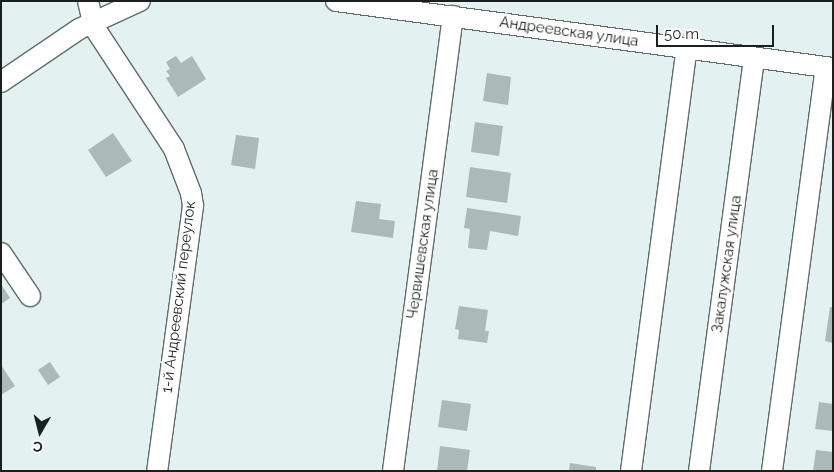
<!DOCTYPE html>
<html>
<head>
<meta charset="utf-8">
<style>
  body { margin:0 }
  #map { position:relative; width:834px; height:472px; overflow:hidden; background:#e3f2f0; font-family:Raleway,sans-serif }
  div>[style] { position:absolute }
  .building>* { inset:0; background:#abb9b7 }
  .roads { filter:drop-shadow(1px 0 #5f6c6a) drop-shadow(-1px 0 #5f6c6a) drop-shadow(0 1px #5f6c6a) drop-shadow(0 -1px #5f6c6a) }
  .minor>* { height:20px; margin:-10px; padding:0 10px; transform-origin:10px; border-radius:10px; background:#fff }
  span { translate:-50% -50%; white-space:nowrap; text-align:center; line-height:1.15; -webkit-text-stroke:5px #fff; paint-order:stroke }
  .street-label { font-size:15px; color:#1a201f }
  .frame { position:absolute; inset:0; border:2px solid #1a201f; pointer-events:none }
  .north { position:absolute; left:15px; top:407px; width:50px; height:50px; -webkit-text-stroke:4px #fff; paint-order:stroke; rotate:188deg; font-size:14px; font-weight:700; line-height:20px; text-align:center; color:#1a201f }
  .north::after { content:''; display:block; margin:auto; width:18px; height:22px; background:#1a201f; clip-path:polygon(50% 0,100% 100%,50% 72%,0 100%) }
  .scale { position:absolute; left:656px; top:25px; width:118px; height:22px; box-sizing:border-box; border:2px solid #1a201f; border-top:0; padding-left:6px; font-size:15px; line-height:18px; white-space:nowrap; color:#1a201f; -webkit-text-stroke:4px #fff; paint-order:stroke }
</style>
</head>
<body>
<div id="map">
  <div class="building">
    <div style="clip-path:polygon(176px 56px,181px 63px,192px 56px,206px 79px,178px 97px,166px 78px,170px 76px,166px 71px,170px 69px,166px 62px)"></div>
    <div style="clip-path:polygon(487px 73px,511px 77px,508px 105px,483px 101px)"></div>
    <div style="clip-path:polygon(475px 122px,503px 126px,499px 156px,471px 152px)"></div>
    <div style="clip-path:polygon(113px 133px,132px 161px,106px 177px,88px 150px)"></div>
    <div style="clip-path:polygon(236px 135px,259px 138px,255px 169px,231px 165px)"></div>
    <div style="clip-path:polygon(470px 167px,511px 173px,507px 203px,466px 197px)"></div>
    <div style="clip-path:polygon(356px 201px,381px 204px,379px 219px,395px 221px,393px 238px,351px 232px)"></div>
    <div style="clip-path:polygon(467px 208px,521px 216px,518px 236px,490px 231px,487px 250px,468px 248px,470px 229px,464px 228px)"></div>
    <div style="clip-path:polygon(1px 284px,10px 298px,1px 304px)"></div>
    <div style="clip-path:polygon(459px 306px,488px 310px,485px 331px,489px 331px,487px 343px,458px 339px,459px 330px,455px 329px)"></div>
    <div style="clip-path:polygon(830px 307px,833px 307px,833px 343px,825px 341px)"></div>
    <div style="clip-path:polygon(50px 362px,60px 377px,48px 385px,38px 370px)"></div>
    <div style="clip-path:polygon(1px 365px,15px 386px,1px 395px)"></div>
    <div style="clip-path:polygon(442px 400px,471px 404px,467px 431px,438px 427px)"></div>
    <div style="clip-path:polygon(819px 402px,833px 404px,833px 431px,815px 429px)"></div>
    <div style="clip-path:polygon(440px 446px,470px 450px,467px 471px,437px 471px)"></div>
    <div style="clip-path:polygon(816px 450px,833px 452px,833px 471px,813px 471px)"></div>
    <div style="clip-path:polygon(570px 463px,596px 467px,596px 471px,569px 471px)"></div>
  </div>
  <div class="roads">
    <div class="minor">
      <div style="left:88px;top:1px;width:27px;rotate:77deg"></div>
      <div style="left:94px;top:27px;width:146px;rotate:56.7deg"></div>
      <div style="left:174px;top:149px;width:47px;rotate:68.9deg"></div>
      <div style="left:191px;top:193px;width:13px;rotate:81deg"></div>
      <div style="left:193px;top:206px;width:267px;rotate:97.7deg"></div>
      <div style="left:336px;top:1px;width:501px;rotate:7.68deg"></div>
      <div style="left:1px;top:82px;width:94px;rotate:-34.2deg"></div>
      <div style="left:79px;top:29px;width:67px;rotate:-24.7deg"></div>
      <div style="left:1px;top:253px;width:52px;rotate:56deg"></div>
      <div style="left:393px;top:471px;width:459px;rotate:-82.5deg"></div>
      <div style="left:631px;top:471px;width:427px;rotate:-82.5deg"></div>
      <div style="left:699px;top:471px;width:417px;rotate:-82.4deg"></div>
      <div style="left:772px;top:471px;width:407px;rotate:-82.4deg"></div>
    </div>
  </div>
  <div class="street-label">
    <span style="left:569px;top:32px;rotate:8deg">Андреевская улица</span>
    <span style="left:423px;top:244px;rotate:-82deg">Червишевская улица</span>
    <span style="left:727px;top:264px;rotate:-82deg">Закалужская улица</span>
    <span style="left:179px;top:297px;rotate:-83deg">1-й Андреевский переулок</span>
  </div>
  <div class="frame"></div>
  <div class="north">С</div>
  <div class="scale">50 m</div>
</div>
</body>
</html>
